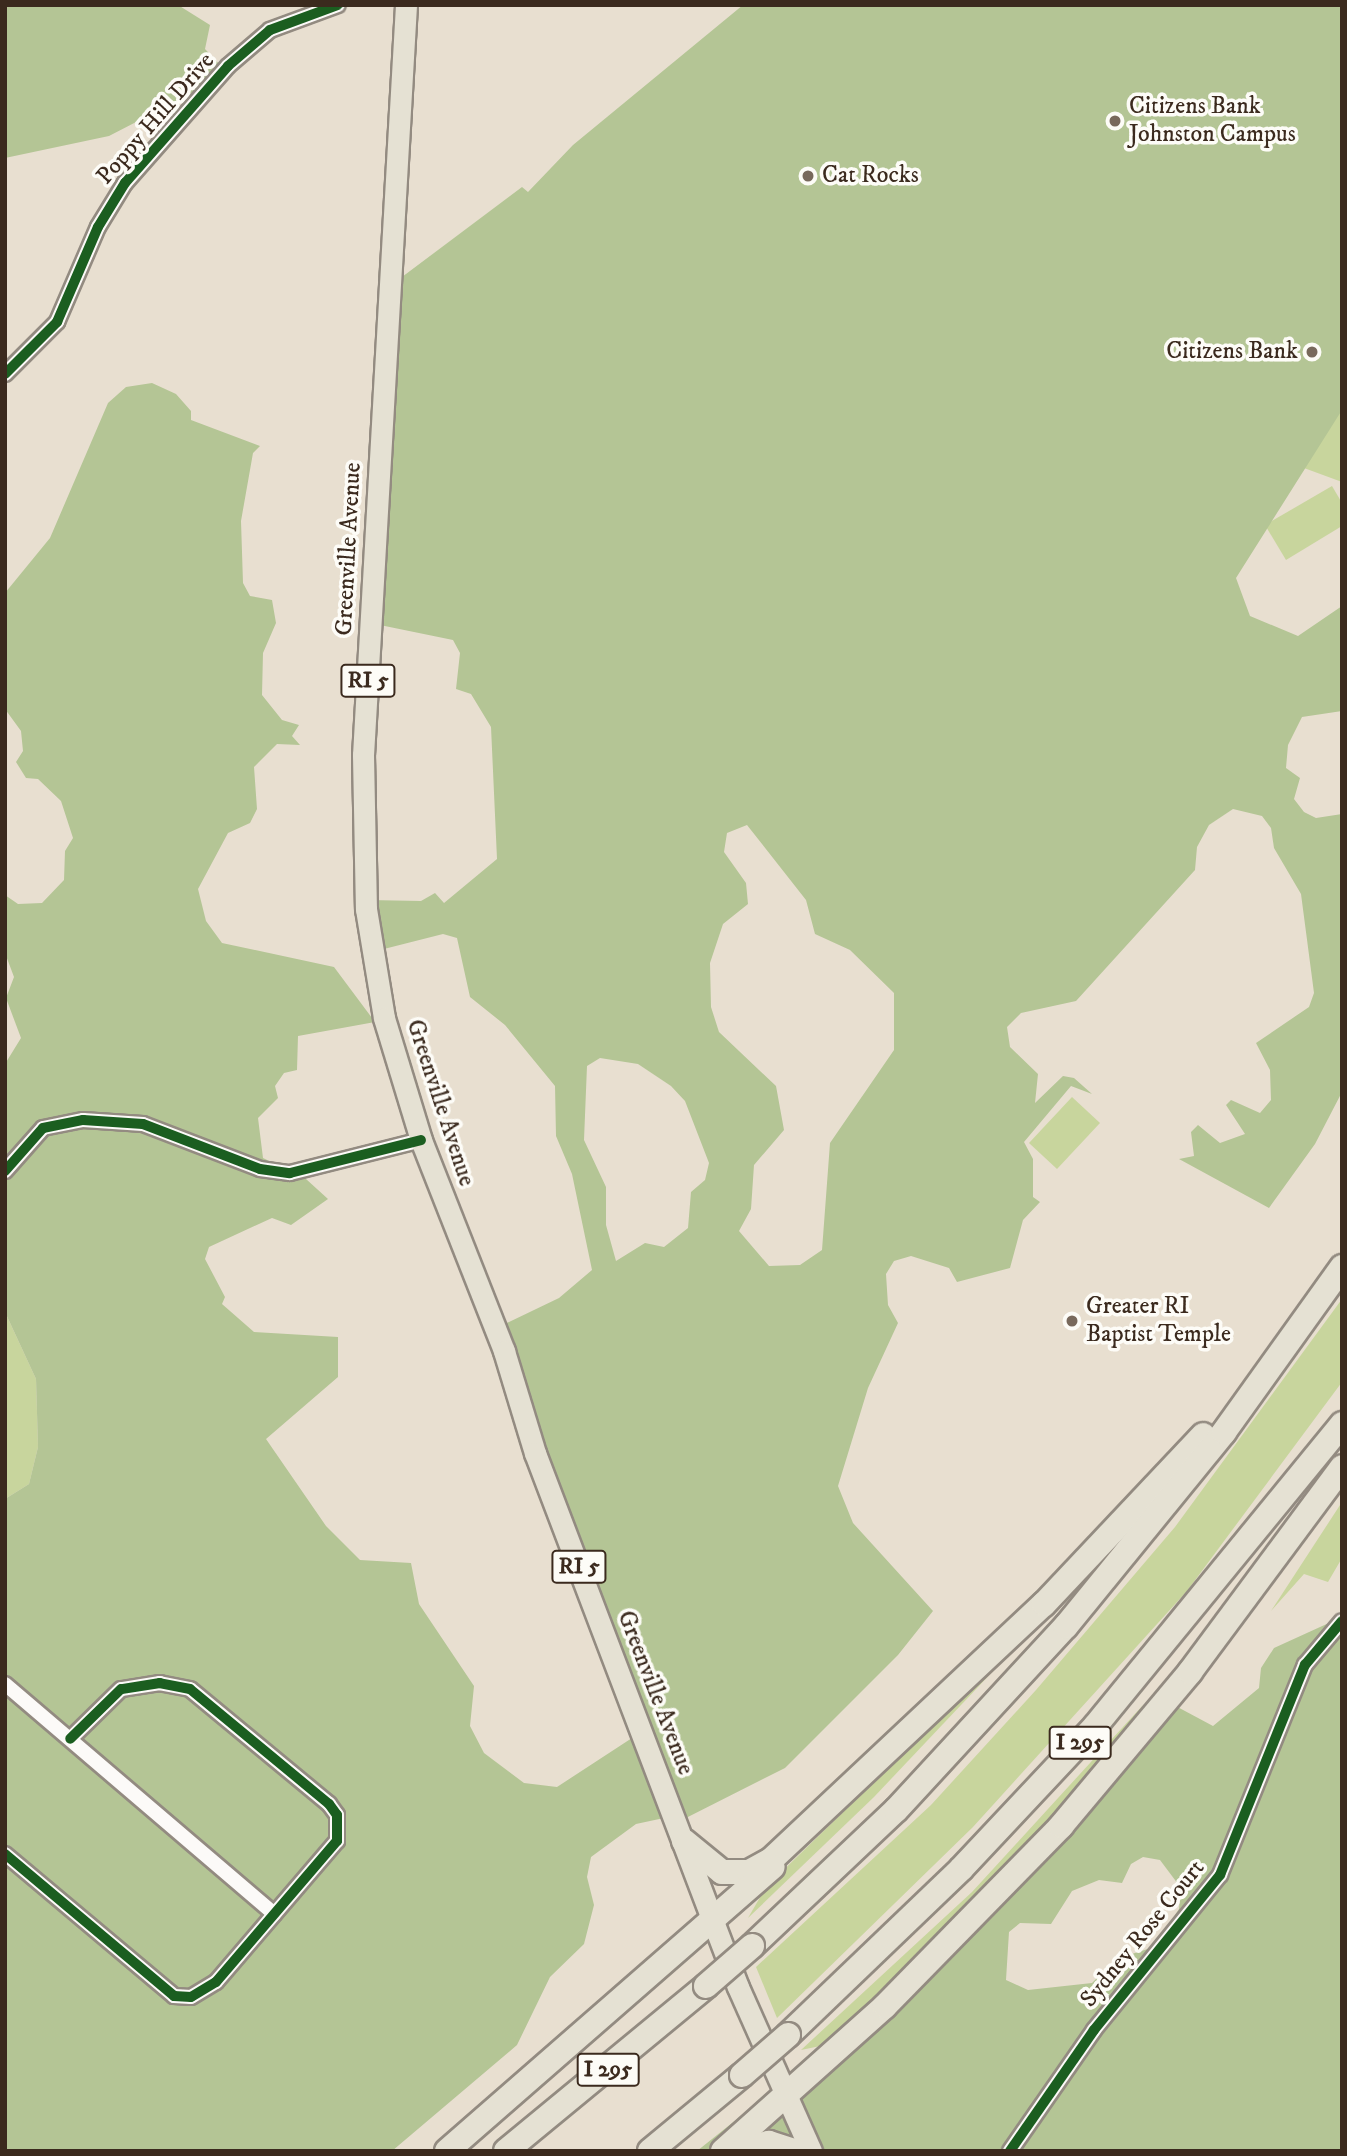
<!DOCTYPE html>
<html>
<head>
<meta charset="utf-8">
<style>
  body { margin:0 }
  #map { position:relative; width:1347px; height:2156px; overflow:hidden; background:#e8dfd0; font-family:"IM FELL DW Pica",serif }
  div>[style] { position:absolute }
  .green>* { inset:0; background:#c8d59d }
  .forest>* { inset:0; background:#b4c595 }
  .roads { filter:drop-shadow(2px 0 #938b81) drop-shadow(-2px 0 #938b81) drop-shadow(0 2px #938b81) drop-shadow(0 -2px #938b81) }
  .minor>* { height:14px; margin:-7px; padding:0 7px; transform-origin:7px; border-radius:7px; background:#fcfaf8 }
  .primary>* { height:21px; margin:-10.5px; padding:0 10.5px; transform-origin:10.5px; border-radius:10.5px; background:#e5e1d3 }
  .motorway>* { height:24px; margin:-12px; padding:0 12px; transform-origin:12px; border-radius:12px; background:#e5e1d3 }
  .bridges { filter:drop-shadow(2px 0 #938b81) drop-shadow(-2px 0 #938b81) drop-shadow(0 2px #938b81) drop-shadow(0 -2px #938b81) }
  .motorway-bridge>* { height:24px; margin:-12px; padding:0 12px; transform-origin:12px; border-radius:12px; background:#e5e1d3 }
  .cycleway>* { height:10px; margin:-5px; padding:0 5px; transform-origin:5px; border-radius:5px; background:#1b5e20 }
  .dots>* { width:19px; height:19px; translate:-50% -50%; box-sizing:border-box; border:4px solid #fdfcf7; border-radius:50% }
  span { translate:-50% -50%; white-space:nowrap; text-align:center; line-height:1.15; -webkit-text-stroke:7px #fdfcf7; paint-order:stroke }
  .shield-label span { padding:2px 5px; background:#fdfcf7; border:2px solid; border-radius:5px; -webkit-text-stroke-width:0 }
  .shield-label { font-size:23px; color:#3b2a1e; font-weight:700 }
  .poi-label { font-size:24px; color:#3b2a1e }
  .left { translate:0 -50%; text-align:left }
  .right { translate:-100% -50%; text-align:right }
  .street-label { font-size:24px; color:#3b2a1e }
  .frame { position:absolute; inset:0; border:7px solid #3b2a1e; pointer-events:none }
</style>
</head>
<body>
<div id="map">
  <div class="green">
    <div style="clip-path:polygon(1342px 399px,1342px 482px,1304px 468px)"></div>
    <div style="clip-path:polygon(1332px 486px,1342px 503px,1342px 526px,1286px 560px,1265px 525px)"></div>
    <div style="clip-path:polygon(1072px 1097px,1100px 1123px,1057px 1169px,1029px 1143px)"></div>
    <div style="clip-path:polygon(1342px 1299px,1342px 1382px,1187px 1591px,973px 1827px,777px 2018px,756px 1967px,931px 1805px,1036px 1690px,1175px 1527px)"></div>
    <div style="clip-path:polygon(5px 1312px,36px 1379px,38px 1447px,29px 1484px,5px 1499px)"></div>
    <div style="clip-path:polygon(1342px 1502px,1342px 1558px,1328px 1582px,1304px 1574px,1271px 1611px)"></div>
    <div style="clip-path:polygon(1048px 1613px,874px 1797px,748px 1918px,766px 1887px)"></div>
    <div style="clip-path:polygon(1144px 1704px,1104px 1762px,972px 1906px,825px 2045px,801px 2050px,972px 1892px)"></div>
  </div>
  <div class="forest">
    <div style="clip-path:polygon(5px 5px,178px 5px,210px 25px,205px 49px,221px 66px,200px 89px,109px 136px,5px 158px)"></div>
    <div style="clip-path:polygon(evenodd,743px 5px,1342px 5px,1342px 410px,1236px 578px,1250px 616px,1298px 636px,1342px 606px,1342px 711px,1302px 717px,1288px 745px,1286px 768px,1300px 778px,1294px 799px,1304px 812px,1316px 818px,1342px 814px,1342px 1092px,1315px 1144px,1269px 1208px,1179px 1159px,1194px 1156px,1191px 1132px,1198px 1125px,1220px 1143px,1245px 1134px,1226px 1105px,1231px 1100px,1260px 1113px,1271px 1100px,1270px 1070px,1256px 1043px,1309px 1007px,1314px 993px,1301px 894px,1274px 848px,1271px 828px,1262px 816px,1233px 809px,1209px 825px,1197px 847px,1195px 870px,1076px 1001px,1021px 1013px,1007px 1027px,1010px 1047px,1038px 1074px,1035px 1103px,1063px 1076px,1074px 1078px,1092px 1094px,1071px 1086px,1024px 1142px,1033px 1159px,1033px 1197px,1040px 1202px,1023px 1220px,1010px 1268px,957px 1282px,949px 1268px,911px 1256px,894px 1261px,886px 1274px,888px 1305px,898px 1323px,868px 1388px,838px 1486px,853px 1523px,933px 1611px,898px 1655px,785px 1768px,676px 1823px,664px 1818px,636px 1824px,591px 1857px,587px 1877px,594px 1905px,584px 1944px,550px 1977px,517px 2045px,392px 2151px,5px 2151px,5px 1499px,29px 1484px,38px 1447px,36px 1379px,5px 1312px,5px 1064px,21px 1038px,6px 998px,14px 977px,5px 953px,5px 895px,18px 904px,42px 903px,64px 880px,65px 851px,73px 838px,61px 801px,38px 779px,26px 778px,16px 762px,23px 751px,21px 731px,5px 709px,5px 593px,50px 538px,108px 403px,126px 387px,152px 383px,176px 394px,191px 411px,191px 420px,260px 446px,253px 453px,241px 521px,243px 583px,250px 596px,272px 600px,276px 623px,263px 653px,262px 695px,282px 720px,299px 725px,292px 736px,300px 745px,277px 744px,254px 767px,257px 809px,250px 823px,228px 833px,198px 889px,206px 921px,222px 943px,334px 967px,375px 1022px,298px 1036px,297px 1070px,284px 1073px,275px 1086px,278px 1098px,258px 1118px,263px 1158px,306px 1179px,328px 1199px,291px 1225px,272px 1218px,209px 1247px,205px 1259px,225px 1297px,222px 1304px,254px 1332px,338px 1337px,338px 1377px,266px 1439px,326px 1526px,360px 1560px,411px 1563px,419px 1604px,474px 1686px,470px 1726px,484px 1753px,524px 1783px,557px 1787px,632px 1738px,488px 1332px,559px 1298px,592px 1270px,572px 1174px,556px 1136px,555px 1086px,505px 1025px,470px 997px,457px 938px,443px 934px,376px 951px,368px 900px,421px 901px,435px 893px,444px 903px,497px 859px,491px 727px,471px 694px,456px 689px,460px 653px,453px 640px,375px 624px,394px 283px,522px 187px,528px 192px,573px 145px,743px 5px,747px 825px,806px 900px,815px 934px,850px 950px,894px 993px,894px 1050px,830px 1143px,822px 1250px,800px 1265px,769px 1266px,739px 1231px,751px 1209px,754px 1165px,784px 1130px,776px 1086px,719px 1032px,711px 1007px,710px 963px,723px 924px,748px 904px,746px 883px,724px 852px,727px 833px,747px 825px,743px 5px,600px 1058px,638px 1064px,671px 1086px,685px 1101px,709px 1163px,705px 1180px,691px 1192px,688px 1228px,664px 1247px,645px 1243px,616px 1261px,606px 1225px,606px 1187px,584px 1140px,587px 1066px,600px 1058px)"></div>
    <div style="clip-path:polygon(evenodd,1342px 1617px,1342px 2151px,697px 2151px,827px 2047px,1170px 1703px,1213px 1726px,1259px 1688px,1261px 1668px,1274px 1648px,1342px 1617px,1143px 1857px,1160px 1860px,1181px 1888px,1179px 1909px,1154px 1947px,1116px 1959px,1092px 1983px,1028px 1990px,1006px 1980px,1009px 1932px,1020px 1923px,1051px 1924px,1072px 1891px,1099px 1880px,1122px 1883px,1131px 1864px,1143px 1857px)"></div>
  </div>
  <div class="roads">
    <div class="minor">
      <div style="left:5px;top:374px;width:74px;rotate:-45deg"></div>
      <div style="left:57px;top:322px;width:103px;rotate:-66.7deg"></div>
      <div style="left:98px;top:227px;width:52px;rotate:-58.5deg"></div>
      <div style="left:125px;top:183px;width:156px;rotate:-48.6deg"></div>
      <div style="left:228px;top:66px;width:55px;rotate:-40.6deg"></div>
      <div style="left:270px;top:30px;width:72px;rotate:-20.2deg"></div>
      <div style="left:5px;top:1171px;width:57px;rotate:-48.5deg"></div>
      <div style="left:43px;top:1128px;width:41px;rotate:-11.3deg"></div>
      <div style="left:83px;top:1120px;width:60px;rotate:3.8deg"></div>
      <div style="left:143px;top:1124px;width:125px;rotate:21deg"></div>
      <div style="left:260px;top:1169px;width:30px;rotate:8deg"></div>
      <div style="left:290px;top:1173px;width:135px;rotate:-14.1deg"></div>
      <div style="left:5px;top:1684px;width:354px;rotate:40.5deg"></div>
      <div style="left:5px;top:1854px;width:221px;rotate:40deg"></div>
      <div style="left:174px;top:1996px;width:17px;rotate:3deg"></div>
      <div style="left:191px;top:1997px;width:29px;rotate:-31deg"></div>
      <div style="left:216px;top:1982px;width:186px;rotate:-49.4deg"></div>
      <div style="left:337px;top:1841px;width:26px;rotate:-90deg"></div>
      <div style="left:337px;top:1815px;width:14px;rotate:-126deg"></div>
      <div style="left:329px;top:1804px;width:180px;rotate:-140.4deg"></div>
      <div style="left:190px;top:1689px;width:31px;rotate:-169deg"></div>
      <div style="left:160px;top:1683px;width:39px;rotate:171deg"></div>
      <div style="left:121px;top:1689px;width:71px;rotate:135.6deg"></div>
      <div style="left:1010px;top:2151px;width:147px;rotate:-55.2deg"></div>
      <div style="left:1094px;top:2030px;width:200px;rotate:-50.9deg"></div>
      <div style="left:1220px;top:1875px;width:227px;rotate:-68deg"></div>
      <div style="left:1305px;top:1665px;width:57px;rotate:-49.9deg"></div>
    </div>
    <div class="primary">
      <div style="left:406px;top:5px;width:751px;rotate:93.28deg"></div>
      <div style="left:363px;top:755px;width:154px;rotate:88.9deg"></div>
      <div style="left:366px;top:909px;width:110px;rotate:80.6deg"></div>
      <div style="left:384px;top:1018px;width:127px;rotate:73.1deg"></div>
      <div style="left:421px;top:1140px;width:227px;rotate:68.5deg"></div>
      <div style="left:504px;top:1351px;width:107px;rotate:73.1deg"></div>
      <div style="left:535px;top:1453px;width:571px;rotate:69.19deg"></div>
      <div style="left:738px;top:1987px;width:180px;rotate:66deg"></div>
    </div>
    <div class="motorway">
      <div style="left:684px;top:1841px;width:49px;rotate:39.2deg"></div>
      <div style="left:722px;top:1872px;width:27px"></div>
      <div style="left:749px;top:1872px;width:26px;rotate:-29deg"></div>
      <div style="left:772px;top:1859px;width:373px;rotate:-43.2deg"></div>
      <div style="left:1044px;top:1604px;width:232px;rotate:-46.7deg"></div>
      <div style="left:752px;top:1946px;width:198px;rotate:-43.4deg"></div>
      <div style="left:896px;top:1810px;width:251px;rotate:-47.3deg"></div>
      <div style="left:1066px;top:1626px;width:250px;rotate:-50.8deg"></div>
      <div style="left:1224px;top:1432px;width:203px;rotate:-54.4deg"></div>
      <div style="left:788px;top:2035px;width:240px;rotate:-43.8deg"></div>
      <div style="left:961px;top:1869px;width:197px;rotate:-46.8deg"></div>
      <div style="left:1096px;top:1725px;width:389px;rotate:-50.7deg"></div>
      <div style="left:447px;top:2151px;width:432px;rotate:-41.1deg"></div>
      <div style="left:506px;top:2151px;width:259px;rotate:-39.5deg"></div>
      <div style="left:650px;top:2151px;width:119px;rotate:-39.6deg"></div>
      <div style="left:723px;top:2151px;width:217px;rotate:-41.8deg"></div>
      <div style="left:885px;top:2006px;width:252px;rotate:-45.6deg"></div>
      <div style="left:1061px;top:1826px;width:201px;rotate:-50deg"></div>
      <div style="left:1190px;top:1672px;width:255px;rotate:-53.4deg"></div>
      <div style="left:742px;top:2151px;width:28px;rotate:-17deg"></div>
      <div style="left:769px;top:2143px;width:26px;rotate:18deg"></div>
    </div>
  </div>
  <div class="bridges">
    <div class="motorway-bridge">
      <div style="left:706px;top:1986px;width:61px;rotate:-41deg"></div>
      <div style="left:742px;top:2075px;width:61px;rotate:-41deg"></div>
    </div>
  </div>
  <div class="cycleway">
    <div style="left:5px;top:374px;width:74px;rotate:-45deg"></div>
    <div style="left:57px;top:322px;width:103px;rotate:-66.7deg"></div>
    <div style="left:98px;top:227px;width:52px;rotate:-58.5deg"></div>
    <div style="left:125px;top:183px;width:156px;rotate:-48.6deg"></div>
    <div style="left:228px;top:66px;width:55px;rotate:-40.6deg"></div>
    <div style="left:270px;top:30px;width:72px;rotate:-20.2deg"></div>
    <div style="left:5px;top:1171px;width:57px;rotate:-48.5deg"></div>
    <div style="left:43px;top:1128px;width:41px;rotate:-11.3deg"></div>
    <div style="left:83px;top:1120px;width:60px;rotate:3.8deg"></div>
    <div style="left:143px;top:1124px;width:125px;rotate:21deg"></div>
    <div style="left:260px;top:1169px;width:30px;rotate:8deg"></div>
    <div style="left:290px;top:1173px;width:135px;rotate:-14.1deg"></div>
    <div style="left:5px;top:1854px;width:221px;rotate:40deg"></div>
    <div style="left:174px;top:1996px;width:17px;rotate:3deg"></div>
    <div style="left:191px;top:1997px;width:29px;rotate:-31deg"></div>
    <div style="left:216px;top:1982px;width:186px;rotate:-49.4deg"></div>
    <div style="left:337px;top:1841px;width:26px;rotate:-90deg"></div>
    <div style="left:337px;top:1815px;width:14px;rotate:-126deg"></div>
    <div style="left:329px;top:1804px;width:180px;rotate:-140.4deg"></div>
    <div style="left:190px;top:1689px;width:31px;rotate:-169deg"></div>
    <div style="left:160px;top:1683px;width:39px;rotate:171deg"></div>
    <div style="left:121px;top:1689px;width:71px;rotate:135.6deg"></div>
    <div style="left:1010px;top:2151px;width:147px;rotate:-55.2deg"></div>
    <div style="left:1094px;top:2030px;width:200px;rotate:-50.9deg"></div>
    <div style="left:1220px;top:1875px;width:227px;rotate:-68deg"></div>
    <div style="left:1305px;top:1665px;width:57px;rotate:-49.9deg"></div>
  </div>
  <div class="dots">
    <div style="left:1115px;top:121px;background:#78695c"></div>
    <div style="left:808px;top:176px;background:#78695c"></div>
    <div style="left:1312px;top:352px;background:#78695c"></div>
    <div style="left:1072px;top:1321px;background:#78695c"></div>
  </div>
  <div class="shield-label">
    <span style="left:368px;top:681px">RI 5</span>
    <span style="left:579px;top:1567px">RI 5</span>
    <span style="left:1080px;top:1743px">I 295</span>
    <span style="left:608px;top:2070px">I 295</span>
  </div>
  <div class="poi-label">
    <span class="left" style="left:1129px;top:121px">Citizens Bank<br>Johnston Campus</span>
    <span class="left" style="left:822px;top:176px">Cat Rocks</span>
    <span class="right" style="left:1298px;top:352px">Citizens Bank</span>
    <span class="left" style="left:1086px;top:1321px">Greater RI<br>Baptist Temple</span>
  </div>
  <div class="street-label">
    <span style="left:156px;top:119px;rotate:-49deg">Poppy Hill Drive</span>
    <span style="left:349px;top:549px;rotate:-87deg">Greenville Avenue</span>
    <span style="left:440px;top:1103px;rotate:72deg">Greenville Avenue</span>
    <span style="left:655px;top:1693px;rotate:69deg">Greenville Avenue</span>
    <span style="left:1143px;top:1934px;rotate:-51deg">Sydney Rose Court</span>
  </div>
  <div class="frame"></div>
</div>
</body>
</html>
